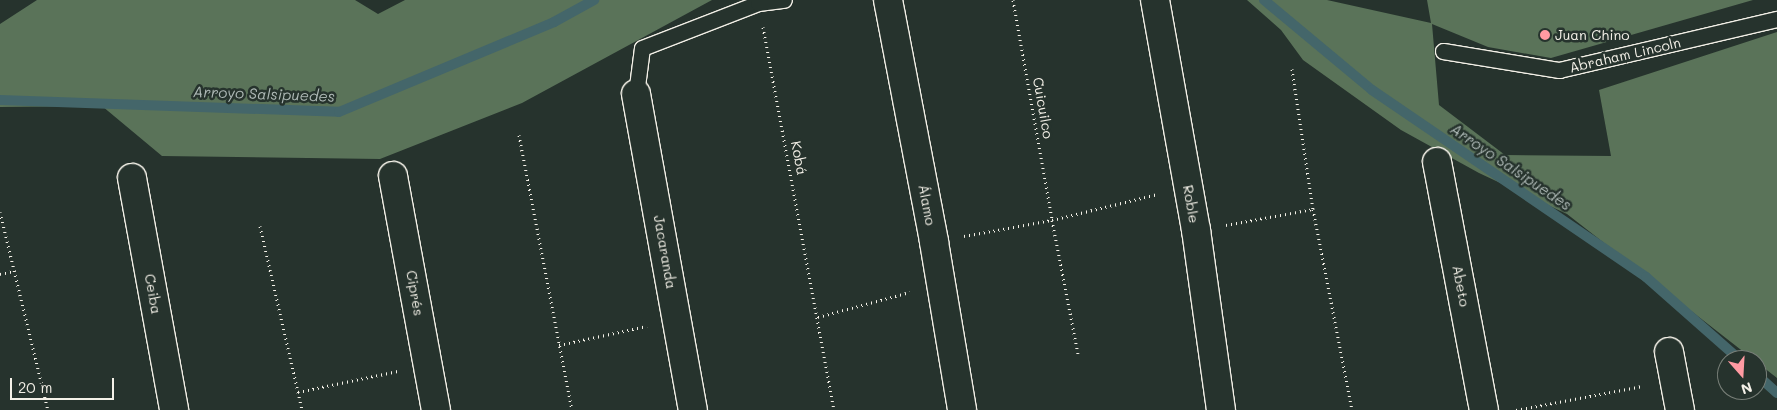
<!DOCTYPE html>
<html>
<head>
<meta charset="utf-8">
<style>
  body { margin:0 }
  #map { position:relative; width:1777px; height:410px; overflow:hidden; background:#26332d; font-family:Mali,sans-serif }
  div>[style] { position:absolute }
  .green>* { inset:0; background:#5a7359 }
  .stream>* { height:10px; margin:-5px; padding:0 5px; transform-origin:5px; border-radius:5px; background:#44666a }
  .path>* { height:3px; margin-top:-1.5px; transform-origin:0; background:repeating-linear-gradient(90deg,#f4f1e8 0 1px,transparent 0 5px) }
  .roads { filter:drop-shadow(1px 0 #f4f1e8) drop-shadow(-1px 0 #f4f1e8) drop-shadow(0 1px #f4f1e8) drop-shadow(0 -1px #f4f1e8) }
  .lane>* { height:15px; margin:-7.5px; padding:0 7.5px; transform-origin:7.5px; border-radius:7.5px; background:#26332d }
  .street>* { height:28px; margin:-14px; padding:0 14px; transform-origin:14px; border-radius:14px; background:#26332d }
  .dots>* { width:14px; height:14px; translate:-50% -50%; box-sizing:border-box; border:2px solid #26332d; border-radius:50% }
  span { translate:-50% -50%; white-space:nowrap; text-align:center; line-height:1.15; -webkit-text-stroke:5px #26332d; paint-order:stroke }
  .poi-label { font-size:14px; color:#f4f1e8 }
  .left { translate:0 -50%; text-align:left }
  .street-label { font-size:14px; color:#f4f1e8 }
  .water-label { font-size:15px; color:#aeb9b6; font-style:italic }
  .north { position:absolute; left:1717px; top:350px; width:50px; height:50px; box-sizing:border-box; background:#26332d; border:1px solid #787f78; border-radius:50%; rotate:161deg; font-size:14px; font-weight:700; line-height:20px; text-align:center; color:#f4f1e8 }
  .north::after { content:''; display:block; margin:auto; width:18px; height:22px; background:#ff9aa2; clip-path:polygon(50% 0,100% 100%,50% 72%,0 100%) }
  .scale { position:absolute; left:10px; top:378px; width:104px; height:22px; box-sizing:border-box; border:2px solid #f4f1e8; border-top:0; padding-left:6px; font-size:15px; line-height:18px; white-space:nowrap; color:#f4f1e8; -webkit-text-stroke:4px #26332d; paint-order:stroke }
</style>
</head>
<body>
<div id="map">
  <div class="green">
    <div style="clip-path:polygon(37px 0,355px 0,378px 14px,405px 0,712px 0,522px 103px,380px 159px,162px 156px,102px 106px,0 107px,0 24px)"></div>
    <div style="clip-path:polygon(1247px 0,1327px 0,1431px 23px,1427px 0,1753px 0,1551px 58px,1488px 47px,1432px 24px,1439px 105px,1505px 155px,1611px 156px,1599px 90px,1777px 32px,1777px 378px,1567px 214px,1479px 173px,1401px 130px,1303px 60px,1281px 30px)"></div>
  </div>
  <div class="stream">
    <div style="left:1264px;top:0;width:141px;rotate:39.8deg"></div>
    <div style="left:1372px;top:90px;width:332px;rotate:34.3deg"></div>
    <div style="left:1646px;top:277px;width:125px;rotate:41.4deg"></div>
    <div style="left:0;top:100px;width:339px;rotate:2deg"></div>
    <div style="left:339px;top:112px;width:233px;rotate:-22.7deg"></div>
    <div style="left:554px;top:22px;width:46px;rotate:-28.8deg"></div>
    <div style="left:1757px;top:375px;width:27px;rotate:42deg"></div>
  </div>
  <div class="path">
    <div style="left:1013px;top:0;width:223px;rotate:79.9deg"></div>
    <div style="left:1052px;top:220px;width:136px;rotate:79deg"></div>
    <div style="left:763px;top:27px;width:390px;rotate:79.5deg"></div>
    <div style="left:1292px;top:69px;width:142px;rotate:81.5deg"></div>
    <div style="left:1313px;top:209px;width:205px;rotate:79deg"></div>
    <div style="left:519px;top:135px;width:280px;rotate:79.1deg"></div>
    <div style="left:0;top:212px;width:204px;rotate:76.4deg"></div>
    <div style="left:1226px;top:225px;width:88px;rotate:-10.4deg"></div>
    <div style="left:260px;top:226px;width:189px;rotate:77.1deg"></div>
    <div style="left:964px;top:236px;width:89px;rotate:-10.3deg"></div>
    <div style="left:1052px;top:220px;width:109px;rotate:-13.8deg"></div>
    <div style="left:0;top:274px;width:14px;rotate:-12deg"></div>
    <div style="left:818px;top:317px;width:95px;rotate:-15.2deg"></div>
    <div style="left:559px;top:345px;width:90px;rotate:-12.2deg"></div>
    <div style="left:298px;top:392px;width:102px;rotate:-11.9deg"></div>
    <div style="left:1516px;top:410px;width:129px;rotate:-10.7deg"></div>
  </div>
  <div class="roads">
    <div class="lane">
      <div style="left:1443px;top:51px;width:118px;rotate:9.3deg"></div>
      <div style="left:1559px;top:70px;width:224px;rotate:-13.2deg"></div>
      <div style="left:636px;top:94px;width:46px;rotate:-82.6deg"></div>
      <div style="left:642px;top:48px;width:124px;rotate:-21.2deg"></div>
      <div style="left:758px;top:3px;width:26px;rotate:-7deg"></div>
    </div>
    <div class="street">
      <div style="left:888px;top:0;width:246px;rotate:79.2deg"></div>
      <div style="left:934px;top:242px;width:170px;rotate:80.5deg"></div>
      <div style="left:1155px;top:0;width:234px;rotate:79.9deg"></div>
      <div style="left:1196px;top:230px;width:182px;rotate:82.1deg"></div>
      <div style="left:636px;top:94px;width:321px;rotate:79.8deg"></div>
      <div style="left:1437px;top:162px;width:252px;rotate:79.3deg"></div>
      <div style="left:393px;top:176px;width:238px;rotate:79.6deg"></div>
      <div style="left:132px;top:178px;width:236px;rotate:79.7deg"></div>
      <div style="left:1669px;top:352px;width:59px;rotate:79.3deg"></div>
    </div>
  </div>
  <div class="dots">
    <div style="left:1545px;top:35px;background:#ff9aa2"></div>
  </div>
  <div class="poi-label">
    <span class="left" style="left:1555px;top:35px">Juan Chino</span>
  </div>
  <div class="street-label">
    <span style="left:1625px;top:55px;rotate:-13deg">Abraham Lincoln</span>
    <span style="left:1043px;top:108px;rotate:80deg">Cuicuilco</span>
    <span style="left:799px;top:158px;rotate:79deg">Kobá</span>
    <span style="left:1191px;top:204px;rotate:80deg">Roble</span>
    <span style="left:927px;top:205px;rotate:79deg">Álamo</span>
    <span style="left:665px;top:252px;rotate:80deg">Jacaranda</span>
    <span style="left:1461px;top:286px;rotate:79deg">Abeto</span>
    <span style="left:415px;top:293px;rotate:80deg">Ciprés</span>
    <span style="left:153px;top:294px;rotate:80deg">Ceiba</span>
  </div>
  <div class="water-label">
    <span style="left:264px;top:94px;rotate:2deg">Arroyo Salsipuedes</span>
    <span style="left:1511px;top:167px;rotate:34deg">Arroyo Salsipuedes</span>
  </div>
  <div class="north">N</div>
  <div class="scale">20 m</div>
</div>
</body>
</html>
